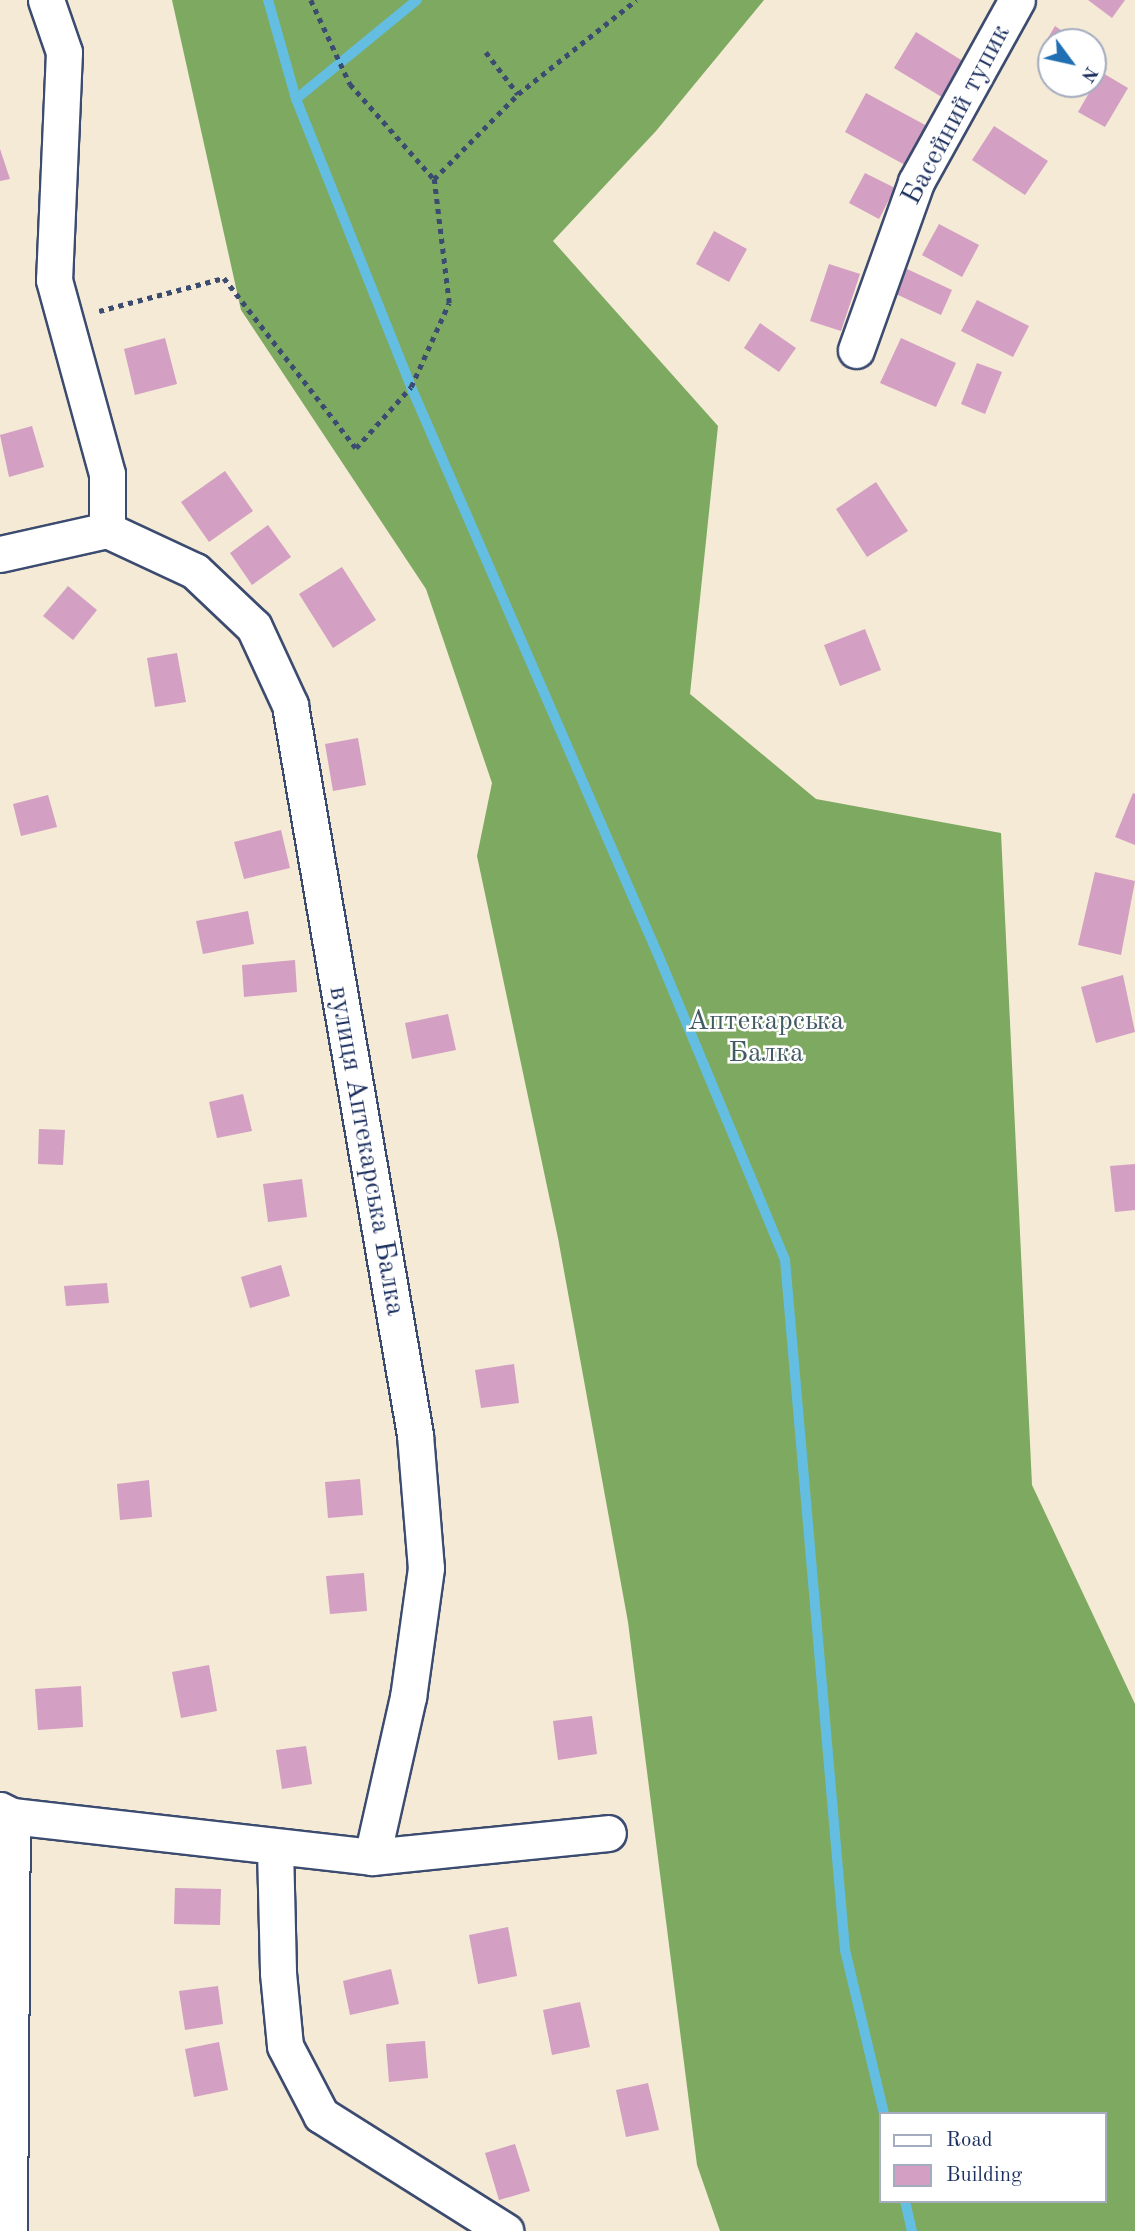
<!DOCTYPE html>
<html>
<head>
<meta charset="utf-8">
<style>
  body { margin:0 }
  #map { position:relative; width:1135px; height:2231px; overflow:hidden; background:#f4ead5; font-family:"Old Standard TT",serif }
  div>[style] { position:absolute }
  .forest>* { inset:0; background:#7ea961 }
  .stream>* { height:10px; margin:-5px; padding:0 5px; transform-origin:5px; border-radius:5px; background:#64bee2 }
  .building>* { inset:0; background:#d39fc2 }
  .path>* { height:4.5px; margin-top:-2.25px; transform-origin:0; background:repeating-linear-gradient(90deg,#3c4b70 0 5px,transparent 0 10px) }
  .roads { filter:drop-shadow(2px 0 #3c4b70) drop-shadow(-2px 0 #3c4b70) drop-shadow(0 2px #3c4b70) drop-shadow(0 -2px #3c4b70) }
  .street>* { height:35px; margin:-17.5px; padding:0 17.5px; transform-origin:17.5px; border-radius:17.5px; background:#fff }
  span { translate:-50% -50%; white-space:nowrap; text-align:center; line-height:1.15; -webkit-text-stroke:5px #fff; paint-order:stroke }
  .street-label { font-size:28px; color:#1b2f5e }
  .park-label { font-size:28px; color:#425b63 }
  .legend { position:absolute; left:879px; top:2112px; width:228px; height:91px; box-sizing:border-box; background:#fff; border:2px solid #a4acbf; margin:0; padding:9px 12px; list-style:none; font-size:21px; color:#1b2f5e }
  .legend li { display:flex; align-items:center; gap:14px; height:35px }
  .legend b { width:35px; border:2px solid #a4acbf }
  .north { position:absolute; left:1037px; top:28px; width:70px; height:70px; box-sizing:border-box; background:#fff; border:2px solid #a4acbf; border-radius:50%; rotate:123deg; font-size:19px; font-weight:700; line-height:28px; text-align:center; color:#1b2f5e }
  .north::after { content:''; display:block; margin:auto; width:24px; height:32px; background:#1f6fb2; clip-path:polygon(50% 0,100% 100%,50% 72%,0 100%) }
</style>
</head>
<body>
<div id="map">
  <div class="forest">
    <div style="clip-path:polygon(evenodd,172px 0,764px 0,656px 131px,553px 241px,718px 426px,690px 694px,816px 799px,1001px 833px,1032px 1485px,1135px 1704px,1135px 2231px,720px 2231px,697px 2165px,628px 1622px,558px 1238px,477px 856px,492px 783px,426px 589px,241px 310px,172px 0,881px 2114px,1105px 2114px,1105px 2201px,881px 2201px,881px 2114px)"></div>
  </div>
  <div class="stream">
    <div style="left:268px;top:0;width:103px;rotate:74.2deg"></div>
    <div style="left:296px;top:99px;width:310px;rotate:68.2deg"></div>
    <div style="left:411px;top:387px;width:622px;rotate:66.49deg"></div>
    <div style="left:659px;top:957px;width:328px;rotate:67.4deg"></div>
    <div style="left:785px;top:1260px;width:693px;rotate:85.03deg"></div>
    <div style="left:845px;top:1950px;width:169px;rotate:76.6deg"></div>
    <div style="left:296px;top:99px;width:156px;rotate:-39.3deg"></div>
    <div style="left:905px;top:2201px;width:31px;rotate:77deg"></div>
  </div>
  <div class="building">
    <div style="clip-path:polygon(1088px 0,1125px 0,1112px 18px)"></div>
    <div style="clip-path:polygon(1055px 26px,1078px 42px,1051px 42px,1051px 51px,1043px 46px)"></div>
    <div style="clip-path:polygon(916px 32px,966px 63px,945px 99px,894px 68px)"></div>
    <div style="clip-path:polygon(1101px 72px,1128px 88px,1105px 127px,1078px 112px)"></div>
    <div style="clip-path:polygon(866px 93px,927px 126px,905px 165px,845px 132px)"></div>
    <div style="clip-path:polygon(994px 126px,1048px 161px,1025px 195px,972px 160px)"></div>
    <div style="clip-path:polygon(0 149px,10px 179px,0 181px)"></div>
    <div style="clip-path:polygon(865px 173px,895px 188px,879px 219px,849px 203px)"></div>
    <div style="clip-path:polygon(939px 224px,979px 245px,962px 277px,922px 255px)"></div>
    <div style="clip-path:polygon(714px 231px,747px 249px,729px 282px,696px 264px)"></div>
    <div style="clip-path:polygon(829px 264px,860px 274px,841px 331px,810px 321px)"></div>
    <div style="clip-path:polygon(907px 269px,952px 290px,941px 315px,896px 294px)"></div>
    <div style="clip-path:polygon(977px 300px,1029px 326px,1013px 357px,961px 331px)"></div>
    <div style="clip-path:polygon(760px 323px,796px 348px,779px 372px,744px 348px)"></div>
    <div style="clip-path:polygon(165px 338px,177px 384px,135px 395px,124px 349px)"></div>
    <div style="clip-path:polygon(901px 338px,956px 363px,936px 407px,880px 383px)"></div>
    <div style="clip-path:polygon(977px 363px,1002px 372px,985px 414px,961px 404px)"></div>
    <div style="clip-path:polygon(32px 426px,44px 467px,9px 477px,0 435px)"></div>
    <div style="clip-path:polygon(225px 471px,253px 511px,209px 542px,181px 502px)"></div>
    <div style="clip-path:polygon(876px 482px,908px 531px,867px 557px,836px 509px)"></div>
    <div style="clip-path:polygon(268px 525px,291px 557px,252px 585px,230px 553px)"></div>
    <div style="clip-path:polygon(342px 567px,376px 620px,333px 648px,299px 594px)"></div>
    <div style="clip-path:polygon(68px 586px,97px 610px,73px 640px,43px 616px)"></div>
    <div style="clip-path:polygon(865px 629px,881px 670px,840px 686px,824px 645px)"></div>
    <div style="clip-path:polygon(177px 653px,186px 702px,155px 707px,147px 658px)"></div>
    <div style="clip-path:polygon(358px 738px,366px 785px,333px 791px,325px 744px)"></div>
    <div style="clip-path:polygon(1133px 793px,1135px 794px,1135px 845px,1115px 837px)"></div>
    <div style="clip-path:polygon(48px 795px,57px 827px,21px 836px,13px 804px)"></div>
    <div style="clip-path:polygon(281px 830px,290px 868px,244px 879px,234px 842px)"></div>
    <div style="clip-path:polygon(1095px 872px,1135px 881px,1121px 955px,1078px 945px)"></div>
    <div style="clip-path:polygon(248px 911px,254px 944px,203px 954px,196px 921px)"></div>
    <div style="clip-path:polygon(295px 960px,297px 992px,244px 997px,242px 965px)"></div>
    <div style="clip-path:polygon(1123px 975px,1135px 1032px,1096px 1043px,1081px 987px)"></div>
    <div style="clip-path:polygon(448px 1014px,456px 1050px,412px 1059px,405px 1023px)"></div>
    <div style="clip-path:polygon(243px 1094px,252px 1131px,217px 1138px,209px 1102px)"></div>
    <div style="clip-path:polygon(39px 1129px,65px 1130px,63px 1165px,38px 1164px)"></div>
    <div style="clip-path:polygon(1135px 1164px,1135px 1210px,1115px 1212px,1110px 1166px)"></div>
    <div style="clip-path:polygon(302px 1179px,307px 1217px,268px 1222px,263px 1184px)"></div>
    <div style="clip-path:polygon(281px 1265px,290px 1296px,250px 1308px,241px 1277px)"></div>
    <div style="clip-path:polygon(107px 1283px,109px 1303px,66px 1306px,64px 1286px)"></div>
    <div style="clip-path:polygon(514px 1364px,519px 1403px,481px 1408px,475px 1370px)"></div>
    <div style="clip-path:polygon(360px 1479px,363px 1515px,328px 1518px,325px 1482px)"></div>
    <div style="clip-path:polygon(149px 1480px,152px 1517px,120px 1520px,117px 1484px)"></div>
    <div style="clip-path:polygon(364px 1573px,367px 1611px,330px 1614px,326px 1576px)"></div>
    <div style="clip-path:polygon(209px 1665px,217px 1711px,181px 1718px,172px 1672px)"></div>
    <div style="clip-path:polygon(81px 1686px,83px 1727px,38px 1730px,35px 1689px)"></div>
    <div style="clip-path:polygon(592px 1716px,597px 1754px,558px 1760px,553px 1721px)"></div>
    <div style="clip-path:polygon(306px 1746px,312px 1784px,282px 1789px,276px 1750px)"></div>
    <div style="clip-path:polygon(175px 1888px,221px 1889px,220px 1925px,174px 1924px)"></div>
    <div style="clip-path:polygon(508px 1927px,517px 1976px,478px 1984px,469px 1935px)"></div>
    <div style="clip-path:polygon(391px 1969px,399px 2004px,350px 2015px,343px 1981px)"></div>
    <div style="clip-path:polygon(218px 1986px,223px 2024px,185px 2030px,179px 1991px)"></div>
    <div style="clip-path:polygon(580px 2002px,590px 2047px,552px 2055px,543px 2010px)"></div>
    <div style="clip-path:polygon(425px 2041px,428px 2078px,389px 2082px,386px 2044px)"></div>
    <div style="clip-path:polygon(219px 2042px,228px 2090px,194px 2097px,185px 2049px)"></div>
    <div style="clip-path:polygon(648px 2083px,659px 2130px,626px 2137px,616px 2090px)"></div>
    <div style="clip-path:polygon(515px 2144px,530px 2191px,499px 2200px,485px 2153px)"></div>
  </div>
  <div class="path">
    <div style="left:311px;top:0;width:93px;rotate:65.1deg"></div>
    <div style="left:350px;top:84px;width:127px;rotate:48.5deg"></div>
    <div style="left:434px;top:179px;width:120px;rotate:-45.3deg"></div>
    <div style="left:518px;top:94px;width:151px;rotate:-38.5deg"></div>
    <div style="left:486px;top:52px;width:53px;rotate:52.7deg"></div>
    <div style="left:99px;top:311px;width:129px;rotate:-14.8deg"></div>
    <div style="left:224px;top:278px;width:215px;rotate:52.2deg"></div>
    <div style="left:356px;top:448px;width:82px;rotate:-48deg"></div>
    <div style="left:411px;top:387px;width:92px;rotate:-65.7deg"></div>
    <div style="left:449px;top:303px;width:125px;rotate:-96.9deg"></div>
  </div>
  <div class="roads">
    <div class="street">
      <div style="left:46px;top:0;width:55px;rotate:70.9deg"></div>
      <div style="left:64px;top:52px;width:228px;rotate:92.5deg"></div>
      <div style="left:54px;top:280px;width:201px;rotate:74.7deg"></div>
      <div style="left:107px;top:474px;width:56px;rotate:90deg"></div>
      <div style="left:856px;top:350px;width:178px;rotate:-70.3deg"></div>
      <div style="left:916px;top:182px;width:208px;rotate:-61deg"></div>
      <div style="left:107px;top:530px;width:97px;rotate:25deg"></div>
      <div style="left:195px;top:571px;width:81px;rotate:43.5deg"></div>
      <div style="left:254px;top:627px;width:86px;rotate:65.2deg"></div>
      <div style="left:290px;top:705px;width:741px;rotate:80.28deg"></div>
      <div style="left:415px;top:1435px;width:133px;rotate:85.3deg"></div>
      <div style="left:426px;top:1568px;width:130px;rotate:97.9deg"></div>
      <div style="left:408px;top:1697px;width:164px;rotate:102.7deg"></div>
      <div style="left:0;top:554px;width:110px;rotate:-12.6deg"></div>
      <div style="left:0;top:1810px;width:13px;rotate:27deg"></div>
      <div style="left:12px;top:1816px;width:362px;rotate:6.5deg"></div>
      <div style="left:372px;top:1857px;width:237px;rotate:-5.8deg"></div>
      <div style="left:275px;top:1848px;width:125px;rotate:88.6deg"></div>
      <div style="left:278px;top:1973px;width:73px;rotate:84.5deg"></div>
      <div style="left:285px;top:2046px;width:78px;rotate:62.4deg"></div>
      <div style="left:321px;top:2115px;width:218px;rotate:32.2deg"></div>
      <div style="left:9px;top:2231px;width:415px;rotate:-89.6deg"></div>
    </div>
  </div>
  <div class="street-label">
    <span style="left:957px;top:115px;rotate:-62deg">Басейний тупик</span>
    <span style="left:366px;top:1151px;rotate:80deg">вулиця Аптекарська Балка</span>
  </div>
  <div class="park-label">
    <span style="left:766px;top:1038px">Аптекарська<br>Балка</span>
  </div>
  <ul class="legend">
  <li><b style="height:9px;background:#fff"></b>Road</li>
  <li><b style="height:19px;background:#d39fc2"></b>Building</li>
  </ul>
  <div class="north">N</div>
</div>
</body>
</html>
